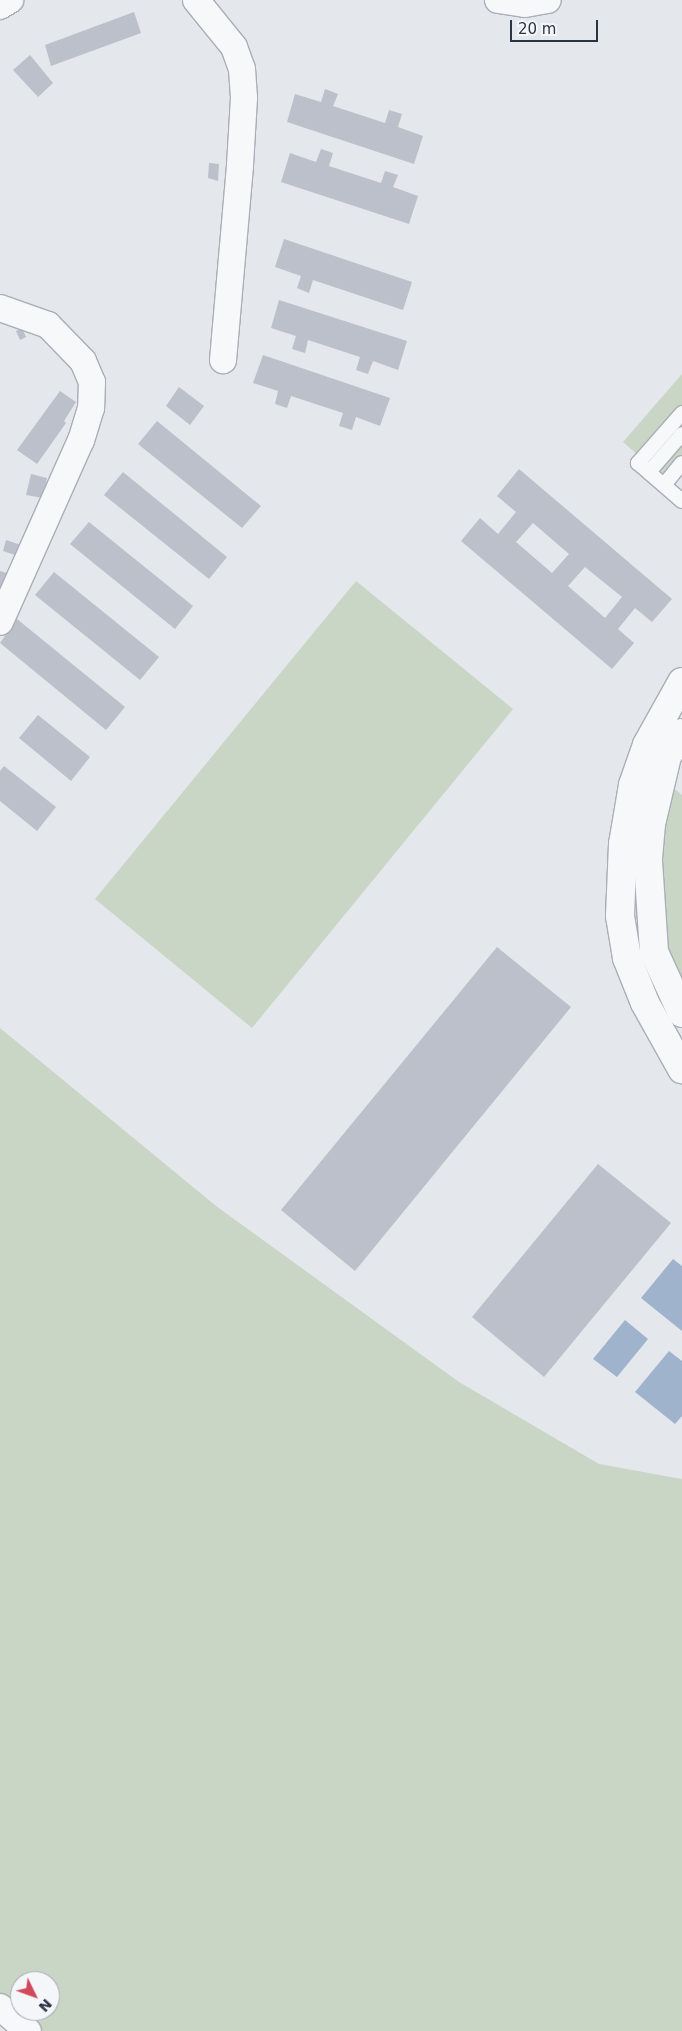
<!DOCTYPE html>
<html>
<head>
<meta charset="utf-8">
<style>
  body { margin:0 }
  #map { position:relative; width:682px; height:2031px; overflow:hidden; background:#e4e7ec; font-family:"DejaVu Sans",sans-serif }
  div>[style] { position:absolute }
  .green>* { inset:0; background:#c9d6c5 }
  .water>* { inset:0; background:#9fb4cc }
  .building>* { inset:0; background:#bbc0ca }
  .roads { filter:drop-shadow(1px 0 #a9aeb7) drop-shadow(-1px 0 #a9aeb7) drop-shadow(0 1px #a9aeb7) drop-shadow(0 -1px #a9aeb7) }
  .service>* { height:14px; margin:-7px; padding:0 7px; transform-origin:7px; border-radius:7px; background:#f7f8fa }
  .minor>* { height:26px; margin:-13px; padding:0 13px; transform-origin:13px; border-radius:13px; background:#f7f8fa }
  .tertiary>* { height:28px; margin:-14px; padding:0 14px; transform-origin:14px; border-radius:14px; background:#f7f8fa }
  span { translate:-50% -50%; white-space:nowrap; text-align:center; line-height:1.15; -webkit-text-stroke:5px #f4f6f9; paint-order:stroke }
  .north { position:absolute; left:10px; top:1971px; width:50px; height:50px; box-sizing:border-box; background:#f4f6f9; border:1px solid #a4a8b1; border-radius:50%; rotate:132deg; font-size:14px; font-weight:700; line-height:20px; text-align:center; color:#2b3445 }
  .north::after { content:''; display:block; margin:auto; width:18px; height:22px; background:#d1495b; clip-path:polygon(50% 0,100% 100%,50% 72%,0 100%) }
  .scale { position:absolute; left:510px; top:20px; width:88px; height:22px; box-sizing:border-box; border:2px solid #2b3445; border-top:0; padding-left:6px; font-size:15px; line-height:18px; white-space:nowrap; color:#2b3445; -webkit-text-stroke:4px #f4f6f9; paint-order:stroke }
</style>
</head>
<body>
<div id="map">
  <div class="green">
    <div style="clip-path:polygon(682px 374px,682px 474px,672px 485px,623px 442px)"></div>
    <div style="clip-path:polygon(356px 581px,513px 709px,252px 1028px,95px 899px)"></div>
    <div style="clip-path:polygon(655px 772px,682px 795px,682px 1028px,670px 1008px)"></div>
    <div style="clip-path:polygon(0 1028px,216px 1206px,459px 1382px,599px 1464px,682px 1479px,682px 2031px,43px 2031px,20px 2011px,50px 2011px,50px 1981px,20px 1981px,20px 2011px,0 1993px)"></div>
  </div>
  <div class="water">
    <div style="clip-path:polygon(673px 1259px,682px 1266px,682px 1331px,641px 1298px)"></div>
    <div style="clip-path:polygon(625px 1320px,648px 1339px,617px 1377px,593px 1359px)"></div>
    <div style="clip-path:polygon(669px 1351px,682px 1361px,682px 1416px,675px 1424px,635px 1392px)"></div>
  </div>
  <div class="building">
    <div style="clip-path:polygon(134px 12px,141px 33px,51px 66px,45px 45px)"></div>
    <div style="clip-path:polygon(30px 55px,53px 83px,38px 97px,13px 70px)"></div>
    <div style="clip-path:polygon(325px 89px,338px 94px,333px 106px,385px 123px,389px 110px,402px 114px,398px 127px,423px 136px,414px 164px,287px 122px,295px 94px,321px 102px)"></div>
    <div style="clip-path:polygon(321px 149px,333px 153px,329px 166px,381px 183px,385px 171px,398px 175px,393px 187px,418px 196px,409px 224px,281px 182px,290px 153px,316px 162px)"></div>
    <div style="clip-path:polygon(209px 163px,219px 164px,218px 181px,208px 178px)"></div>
    <div style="clip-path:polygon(284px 239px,412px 282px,403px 310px,313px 280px,309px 293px,297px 288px,301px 276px,275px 267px)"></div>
    <div style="clip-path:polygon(279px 300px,407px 341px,398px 370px,373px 361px,368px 374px,356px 370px,360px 357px,308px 340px,305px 353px,292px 349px,296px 336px,271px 328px)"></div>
    <div style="clip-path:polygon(22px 328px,26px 337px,20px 340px,16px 331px)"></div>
    <div style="clip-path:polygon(263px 355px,390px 398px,380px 426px,356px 417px,352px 430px,339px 426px,343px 413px,291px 396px,287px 408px,275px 404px,278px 391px,253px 383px)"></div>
    <div style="clip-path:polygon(179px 387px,204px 406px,190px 425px,166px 406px)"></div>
    <div style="clip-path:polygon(60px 391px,76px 402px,64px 421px,66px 423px,37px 464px,17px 450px)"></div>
    <div style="clip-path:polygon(157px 421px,261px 506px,242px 528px,138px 444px)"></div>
    <div style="clip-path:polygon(evenodd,519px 469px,672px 599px,652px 622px,635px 608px,618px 629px,634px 643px,612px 669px,461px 541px,480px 518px,498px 534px,516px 512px,497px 496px,519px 469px,533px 523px,569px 554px,552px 573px,516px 542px,533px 523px,519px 469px,585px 567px,622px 597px,605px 618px,568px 586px,585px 567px)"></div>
    <div style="clip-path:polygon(123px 472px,227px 557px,209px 579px,104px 495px)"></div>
    <div style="clip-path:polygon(31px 474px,47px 478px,43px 498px,26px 495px)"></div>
    <div style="clip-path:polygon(89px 522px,193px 606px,175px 629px,70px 544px)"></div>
    <div style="clip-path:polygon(6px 540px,21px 545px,18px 556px,3px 551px)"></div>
    <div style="clip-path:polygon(0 571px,16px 576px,0 594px)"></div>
    <div style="clip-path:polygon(54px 572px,159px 657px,140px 680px,35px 595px)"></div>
    <div style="clip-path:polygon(17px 619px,125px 707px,106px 730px,0 643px)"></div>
    <div style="clip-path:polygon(38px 715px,90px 757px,71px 781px,19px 738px)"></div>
    <div style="clip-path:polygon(4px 766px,56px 807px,37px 831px,0 801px,0 771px)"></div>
    <div style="clip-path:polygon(497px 947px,571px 1007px,355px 1271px,281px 1210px)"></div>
    <div style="clip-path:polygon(598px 1164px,671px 1223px,544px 1377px,472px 1317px)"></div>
  </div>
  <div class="roads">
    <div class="service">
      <div style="left:682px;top:413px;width:67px;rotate:131.3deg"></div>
      <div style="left:638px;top:463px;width:58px;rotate:40.8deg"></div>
      <div style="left:649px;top:472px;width:50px;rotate:-49deg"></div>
      <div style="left:664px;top:485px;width:28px;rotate:-51deg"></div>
    </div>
    <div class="minor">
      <div style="left:196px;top:0;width:60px;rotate:51deg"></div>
      <div style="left:234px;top:47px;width:23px;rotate:70deg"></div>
      <div style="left:242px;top:69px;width:29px;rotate:86deg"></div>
      <div style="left:244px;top:98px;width:68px;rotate:93.4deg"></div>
      <div style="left:240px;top:166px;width:195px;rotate:95deg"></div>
      <div style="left:498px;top:0;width:27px;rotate:8deg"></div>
      <div style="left:525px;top:4px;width:23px;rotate:-10deg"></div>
      <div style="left:0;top:6px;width:12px;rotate:-31deg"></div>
      <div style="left:0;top:308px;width:51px;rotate:19.5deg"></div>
      <div style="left:48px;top:325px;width:50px;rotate:45.8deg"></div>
      <div style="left:83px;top:361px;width:23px;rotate:67deg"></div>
      <div style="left:92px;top:382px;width:26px;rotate:92deg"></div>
      <div style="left:91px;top:408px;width:34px;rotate:107deg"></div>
      <div style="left:81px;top:440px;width:199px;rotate:114deg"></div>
      <div style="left:0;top:2007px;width:37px;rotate:41deg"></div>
    </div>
    <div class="tertiary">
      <div style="left:682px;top:682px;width:72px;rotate:119.1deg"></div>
      <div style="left:647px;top:745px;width:42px;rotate:109.3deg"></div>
      <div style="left:633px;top:785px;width:60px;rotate:99.6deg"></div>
      <div style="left:623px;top:844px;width:72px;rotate:92.4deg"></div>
      <div style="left:620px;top:916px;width:43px;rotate:80.5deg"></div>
      <div style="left:627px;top:958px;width:48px;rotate:68.2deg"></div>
      <div style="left:645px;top:1003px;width:76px;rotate:60.7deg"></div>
      <div style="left:682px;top:733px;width:27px;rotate:123deg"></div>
      <div style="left:667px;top:756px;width:70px;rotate:103.2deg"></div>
      <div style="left:651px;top:824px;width:37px;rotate:95deg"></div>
      <div style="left:648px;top:861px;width:91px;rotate:86.2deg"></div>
      <div style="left:654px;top:952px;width:67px;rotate:65.3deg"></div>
    </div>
  </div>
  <div class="north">N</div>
  <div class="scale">20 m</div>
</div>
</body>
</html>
